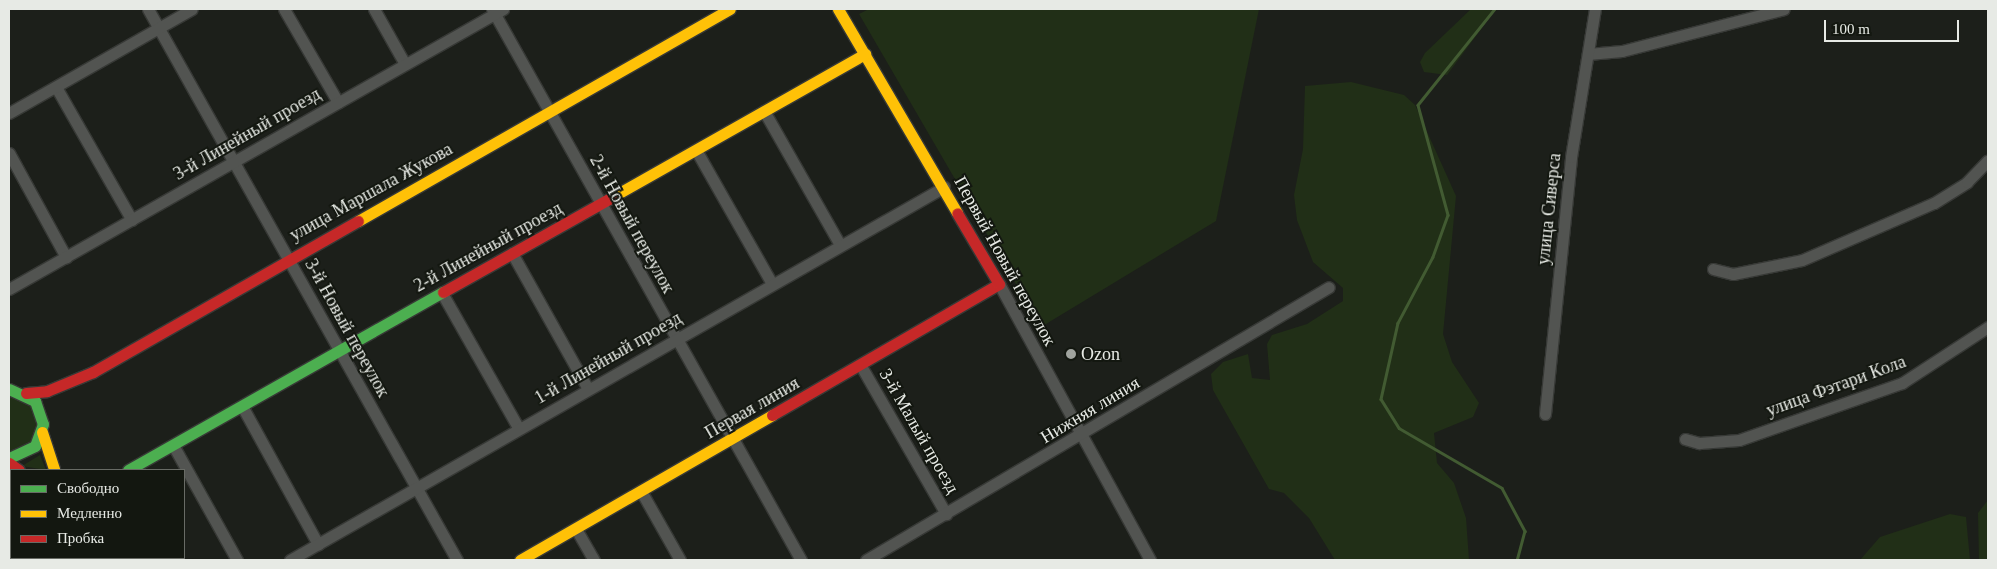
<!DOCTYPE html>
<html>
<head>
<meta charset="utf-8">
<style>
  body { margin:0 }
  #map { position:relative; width:1997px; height:569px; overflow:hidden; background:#1c1f1a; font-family:"Times New Roman",serif }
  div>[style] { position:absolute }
  .green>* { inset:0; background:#212f17 }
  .stream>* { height:2.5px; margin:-1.25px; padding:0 1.25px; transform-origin:1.25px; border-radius:1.25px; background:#425b32 }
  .roads { filter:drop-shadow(1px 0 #373936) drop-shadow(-1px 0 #373936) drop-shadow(0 1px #373936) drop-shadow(0 -1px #373936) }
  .street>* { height:11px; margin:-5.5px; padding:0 5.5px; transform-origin:5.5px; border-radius:5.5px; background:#525451 }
  .fast>* { height:11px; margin:-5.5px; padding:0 5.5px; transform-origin:5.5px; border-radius:5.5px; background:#4caf50 }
  .slow>* { height:11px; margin:-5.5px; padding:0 5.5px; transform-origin:5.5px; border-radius:5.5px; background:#ffc107 }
  .jam>* { height:11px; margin:-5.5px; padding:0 5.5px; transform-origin:5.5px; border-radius:5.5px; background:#c62828 }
  .dots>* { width:14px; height:14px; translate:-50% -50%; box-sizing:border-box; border:2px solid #131710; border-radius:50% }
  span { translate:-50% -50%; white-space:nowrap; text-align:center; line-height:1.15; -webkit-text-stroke:4px #131710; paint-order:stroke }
  .street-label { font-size:18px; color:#e7eae5 }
  .poi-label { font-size:18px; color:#e7eae5 }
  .left { translate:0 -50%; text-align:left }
  .frame { position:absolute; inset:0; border:10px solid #e7eae5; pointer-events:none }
  .legend { position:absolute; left:10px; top:469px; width:175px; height:90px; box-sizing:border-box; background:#131710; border:1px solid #686b65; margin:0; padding:6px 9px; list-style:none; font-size:15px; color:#e7eae5 }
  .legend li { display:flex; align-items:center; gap:10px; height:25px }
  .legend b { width:25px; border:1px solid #686b65 }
  .scale { position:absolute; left:1824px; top:20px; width:135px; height:22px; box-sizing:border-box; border:2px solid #e7eae5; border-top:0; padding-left:6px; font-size:15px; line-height:18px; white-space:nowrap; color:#e7eae5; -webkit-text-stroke:4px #131710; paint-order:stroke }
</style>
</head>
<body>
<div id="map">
  <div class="green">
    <div style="clip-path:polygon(869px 9px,1259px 9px,1216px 221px,1041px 327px,859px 14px)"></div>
    <div style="clip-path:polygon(1471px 9px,1496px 9px,1447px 75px,1424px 72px,1420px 62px,1425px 53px)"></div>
    <div style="clip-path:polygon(1351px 82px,1404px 95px,1415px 105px,1456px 196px,1443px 334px,1452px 362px,1479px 403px,1473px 417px,1434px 433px,1437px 463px,1454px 483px,1466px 518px,1469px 560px,1335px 560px,1309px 518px,1284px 493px,1269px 489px,1213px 390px,1211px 374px,1223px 362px,1248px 354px,1252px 378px,1270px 380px,1267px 344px,1272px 335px,1307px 324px,1343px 301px,1343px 288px,1313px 262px,1297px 220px,1294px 195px,1303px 149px,1305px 86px)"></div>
    <div style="clip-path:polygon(9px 395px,32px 406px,37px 424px,30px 442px,9px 452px)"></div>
    <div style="clip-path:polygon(40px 455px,46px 470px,22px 466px)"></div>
    <div style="clip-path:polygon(9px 463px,11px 558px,83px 560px,9px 560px)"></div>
    <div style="clip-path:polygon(1988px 500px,1988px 560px,1979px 560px,1978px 513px)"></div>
    <div style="clip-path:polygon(1950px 514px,1966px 517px,1970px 560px,1860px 560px,1880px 537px)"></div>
  </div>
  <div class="stream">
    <div style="left:1495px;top:9px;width:123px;rotate:128.7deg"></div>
    <div style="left:1418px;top:105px;width:114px;rotate:74.7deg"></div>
    <div style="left:1448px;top:215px;width:45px;rotate:109.7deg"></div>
    <div style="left:1433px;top:257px;width:75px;rotate:117.9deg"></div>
    <div style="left:1398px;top:323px;width:78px;rotate:102.6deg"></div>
    <div style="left:1381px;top:399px;width:34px;rotate:58deg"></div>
    <div style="left:1399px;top:428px;width:119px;rotate:30.2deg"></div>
    <div style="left:1502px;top:488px;width:49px;rotate:61.9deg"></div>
    <div style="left:1525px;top:531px;width:30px;rotate:105deg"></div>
  </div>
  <div class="roads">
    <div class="street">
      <div style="left:148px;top:9px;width:632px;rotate:60.72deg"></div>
      <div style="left:284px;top:9px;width:108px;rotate:59.9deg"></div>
      <div style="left:374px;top:9px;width:63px;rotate:60.6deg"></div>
      <div style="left:492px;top:9px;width:632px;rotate:60.72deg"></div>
      <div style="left:1588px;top:54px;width:34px;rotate:-5deg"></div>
      <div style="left:1622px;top:51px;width:167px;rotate:-14.5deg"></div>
      <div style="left:56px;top:87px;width:153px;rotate:60.3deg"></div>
      <div style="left:764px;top:111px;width:154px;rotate:60.4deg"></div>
      <div style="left:9px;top:113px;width:210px;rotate:-29.6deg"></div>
      <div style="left:696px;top:150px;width:154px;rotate:60.4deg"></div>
      <div style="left:9px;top:153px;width:119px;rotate:61.3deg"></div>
      <div style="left:512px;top:253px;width:156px;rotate:60.8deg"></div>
      <div style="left:1713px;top:269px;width:21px;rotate:14deg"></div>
      <div style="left:1733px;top:274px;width:70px;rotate:-11.5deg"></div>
      <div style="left:1802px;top:260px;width:144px;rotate:-23.4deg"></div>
      <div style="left:1934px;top:203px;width:39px;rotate:-32deg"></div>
      <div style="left:1967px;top:182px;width:30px;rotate:-46deg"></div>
      <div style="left:999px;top:284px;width:315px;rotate:61.3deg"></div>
      <div style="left:9px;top:289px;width:568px;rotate:-29.54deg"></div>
      <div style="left:442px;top:293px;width:156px;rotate:60.5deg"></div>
      <div style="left:861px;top:366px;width:171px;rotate:60.1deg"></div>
      <div style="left:242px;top:406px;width:158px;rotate:61.2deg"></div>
      <div style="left:1545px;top:414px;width:258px;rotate:-84.2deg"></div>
      <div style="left:1571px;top:157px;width:150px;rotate:-80.8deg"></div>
      <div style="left:1685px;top:439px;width:15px;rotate:16deg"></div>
      <div style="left:1699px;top:443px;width:40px;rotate:-4.3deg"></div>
      <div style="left:1739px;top:440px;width:173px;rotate:-19.3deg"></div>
      <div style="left:1902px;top:383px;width:103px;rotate:-33.1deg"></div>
      <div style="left:173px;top:445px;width:132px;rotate:60.9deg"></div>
      <div style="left:641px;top:491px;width:79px;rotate:60.5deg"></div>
      <div style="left:576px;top:529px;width:36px;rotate:60deg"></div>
      <div style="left:290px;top:560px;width:753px;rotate:-29.7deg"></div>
      <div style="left:866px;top:560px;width:537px;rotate:-30.52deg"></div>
    </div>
    <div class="fast">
      <div style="left:9px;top:389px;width:29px;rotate:25deg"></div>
      <div style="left:35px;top:401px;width:24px;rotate:71deg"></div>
      <div style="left:43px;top:424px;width:23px;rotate:110deg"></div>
      <div style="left:35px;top:446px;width:29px;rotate:155deg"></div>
      <div style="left:128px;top:470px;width:362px;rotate:-29.5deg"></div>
      <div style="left:102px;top:558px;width:3px;rotate:45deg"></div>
    </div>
    <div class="slow">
      <div style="left:838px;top:9px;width:236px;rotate:59.7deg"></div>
      <div style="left:612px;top:197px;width:291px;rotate:-29.5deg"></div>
      <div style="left:358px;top:221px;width:428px;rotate:-29.7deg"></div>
      <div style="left:42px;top:432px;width:40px;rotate:72deg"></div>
      <div style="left:81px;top:558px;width:3px;rotate:45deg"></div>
      <div style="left:520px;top:560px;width:291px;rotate:-29.9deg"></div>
    </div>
    <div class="jam">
      <div style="left:443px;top:292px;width:194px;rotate:-29.3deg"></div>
      <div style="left:26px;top:393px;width:21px;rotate:-5deg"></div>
      <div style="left:47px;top:391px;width:50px;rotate:-22.4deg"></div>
      <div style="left:93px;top:372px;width:305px;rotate:-29.7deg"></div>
      <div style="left:772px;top:415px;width:262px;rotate:-30deg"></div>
      <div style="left:999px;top:284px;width:82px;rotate:-120.6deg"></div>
      <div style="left:9px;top:463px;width:12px;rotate:35deg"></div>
    </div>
  </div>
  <div class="dots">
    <div style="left:1071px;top:354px;background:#a0a39e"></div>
  </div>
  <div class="street-label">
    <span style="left:247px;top:134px;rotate:-30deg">3-й Линейный проезд</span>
    <span style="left:371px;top:192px;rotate:-29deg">улица Маршала Жукова</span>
    <span style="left:1549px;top:209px;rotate:-84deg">улица Сиверса</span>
    <span style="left:632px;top:224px;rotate:61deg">2-й Новый переулок</span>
    <span style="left:488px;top:247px;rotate:-29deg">2-й Линейный проезд</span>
    <span style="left:1005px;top:261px;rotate:61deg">Первый Новый переулок</span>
    <span style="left:347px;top:328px;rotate:61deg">3-й Новый переулок</span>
    <span style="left:608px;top:358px;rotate:-30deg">1-й Линейный проезд</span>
    <span style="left:1836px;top:386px;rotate:-20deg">улица Фэтари Кола</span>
    <span style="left:752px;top:408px;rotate:-30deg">Первая линия</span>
    <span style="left:1090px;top:410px;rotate:-31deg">Нижняя линия</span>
    <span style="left:919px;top:431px;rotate:60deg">3-й Малый проезд</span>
  </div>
  <div class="poi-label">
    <span class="left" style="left:1081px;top:354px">Ozon</span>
  </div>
  <div class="frame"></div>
  <ul class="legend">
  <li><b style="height:6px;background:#4caf50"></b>Свободно</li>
  <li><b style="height:6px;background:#ffc107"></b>Медленно</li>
  <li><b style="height:6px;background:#c62828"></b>Пробка</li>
  </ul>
  <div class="scale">100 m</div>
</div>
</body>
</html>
